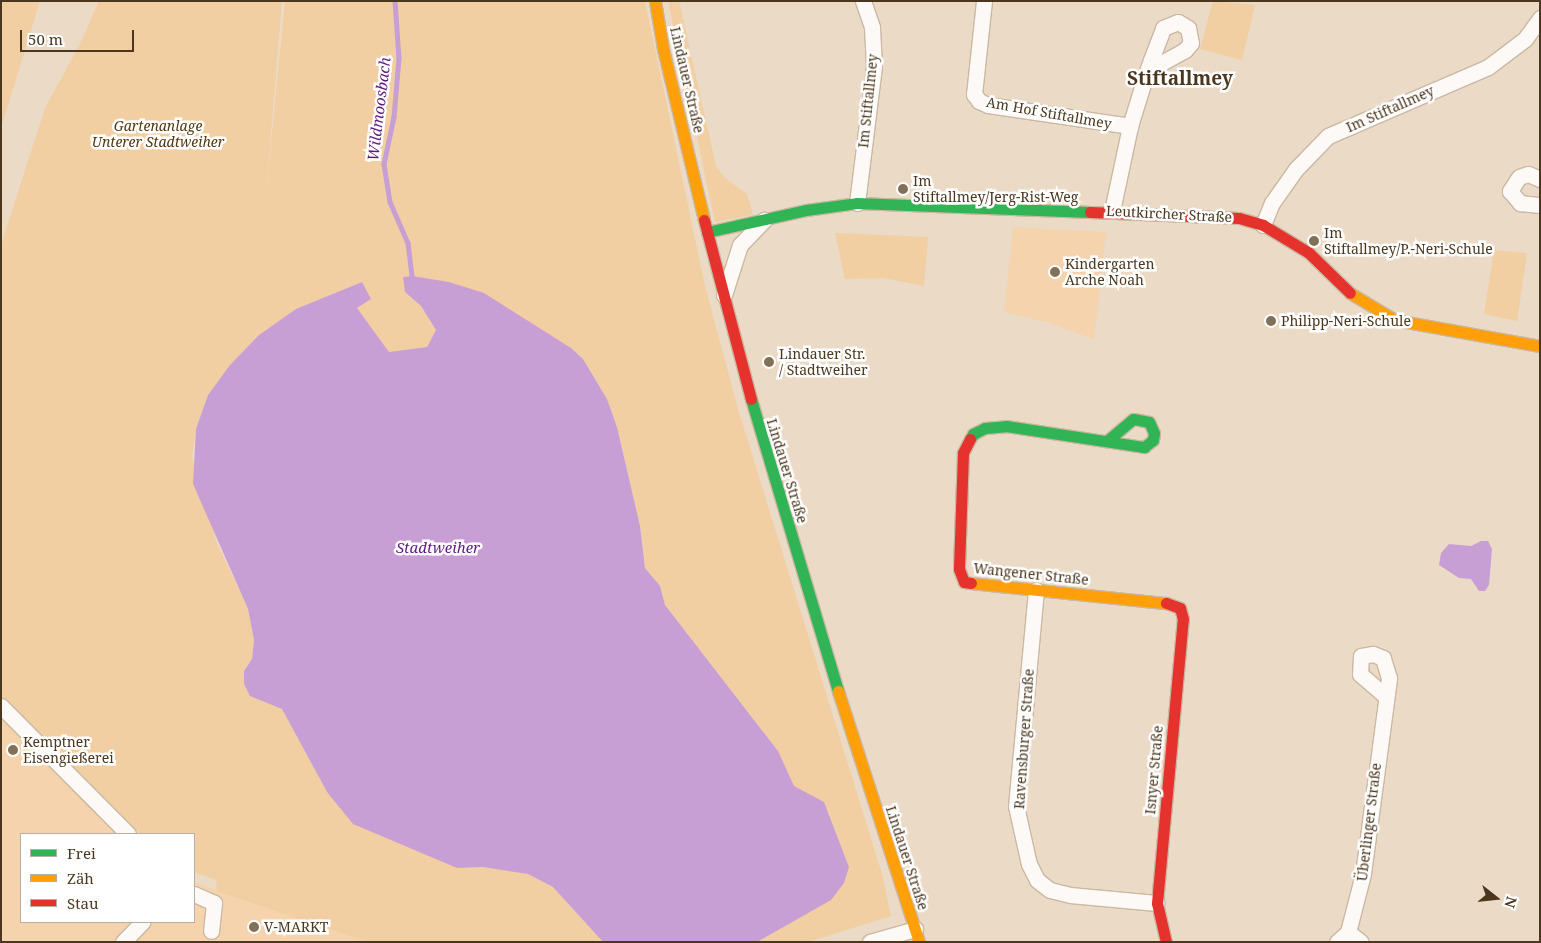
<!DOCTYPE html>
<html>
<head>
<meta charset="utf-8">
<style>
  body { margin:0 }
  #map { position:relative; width:1541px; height:943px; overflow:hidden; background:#ebdac6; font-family:"Noto Serif",serif }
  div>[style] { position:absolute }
  .built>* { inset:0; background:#f4d3ad }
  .green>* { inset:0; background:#f2cea3 }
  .water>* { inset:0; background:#c89fd5 }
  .stream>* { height:4.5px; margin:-2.25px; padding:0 2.25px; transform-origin:2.25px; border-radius:2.25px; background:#c89fd5 }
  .roads { filter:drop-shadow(1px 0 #cab8a3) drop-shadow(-1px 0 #cab8a3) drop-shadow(0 1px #cab8a3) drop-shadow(0 -1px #cab8a3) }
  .street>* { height:15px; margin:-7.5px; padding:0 7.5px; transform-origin:7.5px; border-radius:7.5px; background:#fcf9f6 }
  .fast>* { height:11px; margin:-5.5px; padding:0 5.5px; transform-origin:5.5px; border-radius:5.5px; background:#30b455 }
  .slow>* { height:11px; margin:-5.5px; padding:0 5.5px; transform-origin:5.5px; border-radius:5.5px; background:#ff9f0a }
  .jam>* { height:11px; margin:-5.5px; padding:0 5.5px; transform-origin:5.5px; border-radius:5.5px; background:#e5322d }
  .dots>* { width:14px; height:14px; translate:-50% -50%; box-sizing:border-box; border:2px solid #fff; border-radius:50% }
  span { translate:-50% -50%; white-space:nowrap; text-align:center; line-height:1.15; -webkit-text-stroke:5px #fff; paint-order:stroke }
  .street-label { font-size:14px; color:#4b371e }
  .park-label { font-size:14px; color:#51360f; font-style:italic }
  .poi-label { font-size:14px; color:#4b371e }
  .left { translate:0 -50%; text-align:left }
  .water-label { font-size:15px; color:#5e1a80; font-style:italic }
  .district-label { font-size:19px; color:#4b371e; font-weight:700 }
  .frame { position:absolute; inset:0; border:2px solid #4b371e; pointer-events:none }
  .legend { position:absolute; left:20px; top:833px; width:175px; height:90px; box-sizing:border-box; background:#fff; border:1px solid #b7afa5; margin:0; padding:6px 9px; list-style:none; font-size:15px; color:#4b371e }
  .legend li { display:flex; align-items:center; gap:10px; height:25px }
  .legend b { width:25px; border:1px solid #b7afa5 }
  .north { position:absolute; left:1471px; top:873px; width:50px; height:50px; -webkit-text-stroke:4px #fff; paint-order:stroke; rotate:106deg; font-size:14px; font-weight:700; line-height:20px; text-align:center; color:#4b371e }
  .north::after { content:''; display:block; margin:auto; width:18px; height:22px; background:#4b371e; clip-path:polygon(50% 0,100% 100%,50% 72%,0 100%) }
  .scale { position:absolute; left:20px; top:30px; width:114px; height:22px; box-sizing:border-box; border:2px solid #4b371e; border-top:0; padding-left:6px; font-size:15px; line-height:18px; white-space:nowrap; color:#4b371e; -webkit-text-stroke:4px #fff; paint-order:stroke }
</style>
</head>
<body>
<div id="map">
  <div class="built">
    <div style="clip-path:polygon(1013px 227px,1106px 232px,1094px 339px,1046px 322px,1004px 312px)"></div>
    <div style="clip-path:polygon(1px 711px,123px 834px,21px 834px,21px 922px,194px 922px,194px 882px,367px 942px,1px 942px)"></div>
  </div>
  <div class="green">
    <div style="clip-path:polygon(1px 1px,40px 1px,1px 128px)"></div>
    <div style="clip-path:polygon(99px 1px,282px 1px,266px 194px,285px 1px,645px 1px,705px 286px,738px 409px,882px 874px,891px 916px,808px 942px,757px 942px,798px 918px,849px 867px,824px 802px,794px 787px,778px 751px,665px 605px,660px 586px,645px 568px,640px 526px,617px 427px,607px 399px,583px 359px,571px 348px,535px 326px,405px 292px,421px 306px,436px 330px,427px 347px,389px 352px,357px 308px,362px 282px,296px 309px,259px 335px,230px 365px,208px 395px,196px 429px,192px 457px,216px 541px,248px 609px,254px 640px,252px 659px,244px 671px,245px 684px,250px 696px,282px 709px,327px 792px,457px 868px,483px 867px,528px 873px,553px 887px,603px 942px,367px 942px,217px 891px,216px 880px,194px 872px,194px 834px,141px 834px,1px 699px,1px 245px,45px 108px,80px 44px)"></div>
    <div style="clip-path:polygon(668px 1px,679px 1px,716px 166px,725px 178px,747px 194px,753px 215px,715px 222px)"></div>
    <div style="clip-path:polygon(1213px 1px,1255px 5px,1242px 60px,1200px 49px)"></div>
    <div style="clip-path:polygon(835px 233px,928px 237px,924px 286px,883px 278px,845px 279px)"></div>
    <div style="clip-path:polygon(1494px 250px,1527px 253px,1517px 321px,1484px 314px)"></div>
  </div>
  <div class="water">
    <div style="clip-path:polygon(412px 276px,449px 282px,484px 293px,571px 348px,583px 359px,607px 399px,617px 427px,640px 526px,645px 568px,660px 586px,665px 605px,778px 751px,794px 786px,824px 802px,849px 867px,844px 883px,831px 900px,757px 942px,603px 942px,553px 887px,528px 874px,483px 867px,457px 868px,353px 824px,327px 792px,282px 709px,250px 696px,244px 684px,244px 671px,252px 659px,254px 640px,248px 609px,193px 484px,196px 429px,208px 395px,230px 365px,259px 335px,296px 309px,362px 282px,371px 299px,357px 308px,389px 352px,427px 347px,436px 330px,421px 306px,405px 292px,403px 277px)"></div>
    <div style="clip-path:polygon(1481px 541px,1488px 541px,1492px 549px,1489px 585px,1485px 591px,1479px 591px,1471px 579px,1459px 578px,1439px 565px,1441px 553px,1449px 544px,1471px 546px)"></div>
  </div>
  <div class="stream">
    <div style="left:395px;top:1px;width:57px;rotate:86deg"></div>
    <div style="left:399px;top:58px;width:59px;rotate:94.8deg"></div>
    <div style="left:394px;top:117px;width:48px;rotate:102deg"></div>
    <div style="left:384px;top:164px;width:38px;rotate:81deg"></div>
    <div style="left:390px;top:202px;width:45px;rotate:66.3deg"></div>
    <div style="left:408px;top:243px;width:33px;rotate:83deg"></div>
  </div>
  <div class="roads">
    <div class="street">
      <div style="left:984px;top:1px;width:94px;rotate:96.1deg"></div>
      <div style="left:974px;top:94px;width:9px;rotate:54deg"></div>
      <div style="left:979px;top:101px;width:10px;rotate:24deg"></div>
      <div style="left:988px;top:105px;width:144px;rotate:8.4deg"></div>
      <div style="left:1540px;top:179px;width:13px;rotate:-157deg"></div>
      <div style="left:1528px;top:174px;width:9px;rotate:162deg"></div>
      <div style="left:1519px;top:177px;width:17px;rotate:123deg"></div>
      <div style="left:1510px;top:191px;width:16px;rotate:50deg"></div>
      <div style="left:1520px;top:203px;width:20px;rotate:6deg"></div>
      <div style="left:857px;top:203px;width:138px;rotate:-82.9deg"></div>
      <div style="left:874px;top:66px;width:39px;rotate:-93deg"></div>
      <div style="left:872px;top:27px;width:28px;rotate:-109deg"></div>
      <div style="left:1112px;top:211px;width:87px;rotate:-78deg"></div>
      <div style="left:1130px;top:126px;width:58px;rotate:-72.8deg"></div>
      <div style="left:1147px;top:71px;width:12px;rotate:-70deg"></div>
      <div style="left:1151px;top:60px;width:34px;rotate:-69deg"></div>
      <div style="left:1163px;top:28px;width:16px;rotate:-22deg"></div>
      <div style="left:1178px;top:22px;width:12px;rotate:31deg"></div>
      <div style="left:1188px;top:28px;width:15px;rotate:79deg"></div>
      <div style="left:1191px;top:43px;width:9px;rotate:131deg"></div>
      <div style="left:1185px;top:50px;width:43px;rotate:151.1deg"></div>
      <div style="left:1263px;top:225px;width:24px;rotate:-68deg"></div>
      <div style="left:1272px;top:203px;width:42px;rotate:-54.8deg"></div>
      <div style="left:1296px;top:169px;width:46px;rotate:-45.9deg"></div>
      <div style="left:1328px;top:136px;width:174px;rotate:-23.3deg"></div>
      <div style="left:1488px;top:67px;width:46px;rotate:-37.1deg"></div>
      <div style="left:1525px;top:39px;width:26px;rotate:-54deg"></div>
      <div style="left:724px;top:295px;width:52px;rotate:-72.3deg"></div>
      <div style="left:740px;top:245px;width:35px;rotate:-46deg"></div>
      <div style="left:1036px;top:590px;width:217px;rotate:95.3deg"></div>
      <div style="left:1016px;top:806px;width:59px;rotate:77.4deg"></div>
      <div style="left:1029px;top:864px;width:18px;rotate:63deg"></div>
      <div style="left:1037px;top:880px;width:16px;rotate:38deg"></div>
      <div style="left:1050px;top:890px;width:21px;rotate:14deg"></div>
      <div style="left:1070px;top:895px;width:87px;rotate:5.3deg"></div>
      <div style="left:1px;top:706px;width:180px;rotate:45.2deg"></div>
      <div style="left:194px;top:894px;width:22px;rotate:24deg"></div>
      <div style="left:214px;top:903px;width:28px;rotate:96deg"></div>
      <div style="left:1348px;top:932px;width:16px;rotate:38deg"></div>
      <div style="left:123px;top:942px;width:28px;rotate:-46deg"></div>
      <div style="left:870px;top:942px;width:47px;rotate:-16.1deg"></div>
      <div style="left:1337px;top:942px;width:15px;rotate:-42deg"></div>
      <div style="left:1348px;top:932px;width:60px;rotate:-75.5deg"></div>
      <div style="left:1363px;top:874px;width:198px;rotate:-82.4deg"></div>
      <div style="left:1389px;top:678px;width:21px;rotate:-107deg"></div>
      <div style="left:1383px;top:658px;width:11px;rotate:-158deg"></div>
      <div style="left:1373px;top:654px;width:12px;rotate:171deg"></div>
      <div style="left:1361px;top:656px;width:18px;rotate:93deg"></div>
      <div style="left:1360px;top:674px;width:33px;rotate:41deg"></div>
    </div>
    <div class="fast">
      <div style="left:707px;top:232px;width:101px;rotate:-12.5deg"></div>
      <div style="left:806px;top:210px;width:51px;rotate:-7.8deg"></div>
      <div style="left:857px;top:203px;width:233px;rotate:2.2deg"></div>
      <div style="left:751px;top:399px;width:305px;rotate:73.4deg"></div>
      <div style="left:970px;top:439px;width:6px;rotate:-59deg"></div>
      <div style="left:973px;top:434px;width:13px;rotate:-27deg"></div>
      <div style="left:985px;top:428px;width:21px;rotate:-5deg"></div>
      <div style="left:1006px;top:426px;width:140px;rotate:8.7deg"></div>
      <div style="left:1144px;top:447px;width:11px;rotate:-38deg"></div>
      <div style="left:1153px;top:440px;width:7px;rotate:-82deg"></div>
      <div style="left:1154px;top:433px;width:12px;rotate:-114deg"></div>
      <div style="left:1149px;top:422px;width:16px;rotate:-169deg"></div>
      <div style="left:1133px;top:419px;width:33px;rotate:140deg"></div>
    </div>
    <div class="slow">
      <div style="left:655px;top:1px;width:49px;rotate:80.5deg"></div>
      <div style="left:663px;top:49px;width:176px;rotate:76.5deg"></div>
      <div style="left:1350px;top:293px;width:52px;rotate:31deg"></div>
      <div style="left:1395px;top:320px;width:147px;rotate:10.2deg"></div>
      <div style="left:971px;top:583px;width:196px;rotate:5.9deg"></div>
      <div style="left:838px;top:691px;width:264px;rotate:72.1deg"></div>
    </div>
    <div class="jam">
      <div style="left:1090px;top:212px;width:149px;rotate:2.3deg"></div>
      <div style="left:1239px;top:218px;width:25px;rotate:16deg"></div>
      <div style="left:1263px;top:225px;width:54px;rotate:31.3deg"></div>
      <div style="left:1309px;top:253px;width:57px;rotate:44.3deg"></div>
      <div style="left:704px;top:220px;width:185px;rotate:75.3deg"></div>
      <div style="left:970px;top:439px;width:16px;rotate:117deg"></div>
      <div style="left:963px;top:453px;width:116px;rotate:92deg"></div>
      <div style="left:959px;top:569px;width:14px;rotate:69deg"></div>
      <div style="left:964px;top:582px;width:7px;rotate:8deg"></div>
      <div style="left:1166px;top:942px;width:40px;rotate:-103deg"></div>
      <div style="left:1157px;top:903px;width:285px;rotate:-84.8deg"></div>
      <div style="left:1183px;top:619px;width:11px;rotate:-105deg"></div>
      <div style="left:1180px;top:608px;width:15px;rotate:-160deg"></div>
    </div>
  </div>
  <div class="dots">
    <div style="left:903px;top:189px;background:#837059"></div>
    <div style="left:1314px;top:241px;background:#837059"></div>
    <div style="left:1055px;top:272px;background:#837059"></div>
    <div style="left:1271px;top:321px;background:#837059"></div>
    <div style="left:769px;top:362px;background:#837059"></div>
    <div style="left:13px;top:750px;background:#837059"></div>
    <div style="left:254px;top:927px;background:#837059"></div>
  </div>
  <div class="street-label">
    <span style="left:687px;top:80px;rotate:77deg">Lindauer Straße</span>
    <span style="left:868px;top:101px;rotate:-84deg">Im Stiftallmey</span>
    <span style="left:1390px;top:109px;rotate:-24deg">Im Stiftallmey</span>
    <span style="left:1049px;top:113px;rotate:10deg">Am Hof Stiftallmey</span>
    <span style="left:1169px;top:214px;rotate:3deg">Leutkircher Straße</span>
    <span style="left:787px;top:471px;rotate:73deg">Lindauer Straße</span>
    <span style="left:1031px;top:574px;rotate:6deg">Wangener Straße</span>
    <span style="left:1024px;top:739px;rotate:-86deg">Ravensburger Straße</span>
    <span style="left:1154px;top:770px;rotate:-85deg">Isnyer Straße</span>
    <span style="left:1369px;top:822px;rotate:-83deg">Überlinger Straße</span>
    <span style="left:907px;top:858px;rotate:72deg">Lindauer Straße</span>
  </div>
  <div class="park-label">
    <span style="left:158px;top:134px">Gartenanlage<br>Unterer Stadtweiher</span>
  </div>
  <div class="poi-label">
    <span class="left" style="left:913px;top:189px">Im<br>Stiftallmey/Jerg-Rist-Weg</span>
    <span class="left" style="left:1324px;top:241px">Im<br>Stiftallmey/P.-Neri-Schule</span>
    <span class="left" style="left:1065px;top:272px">Kindergarten<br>Arche Noah</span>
    <span class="left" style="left:1281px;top:321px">Philipp-Neri-Schule</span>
    <span class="left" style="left:779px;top:362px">Lindauer Str.<br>/ Stadtweiher</span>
    <span class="left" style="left:23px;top:750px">Kemptner<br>Eisengießerei</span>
    <span class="left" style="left:264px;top:927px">V-MARKT</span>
  </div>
  <div class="water-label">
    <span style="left:379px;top:109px;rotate:-83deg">Wildmoosbach</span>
    <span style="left:438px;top:548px">Stadtweiher</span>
  </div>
  <div class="district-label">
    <span style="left:1180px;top:79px">Stiftallmey</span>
  </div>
  <div class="frame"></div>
  <ul class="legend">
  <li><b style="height:6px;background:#30b455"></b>Frei</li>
  <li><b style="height:6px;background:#ff9f0a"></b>Zäh</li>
  <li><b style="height:6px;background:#e5322d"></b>Stau</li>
  </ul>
  <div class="north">N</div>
  <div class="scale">50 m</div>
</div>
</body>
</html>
